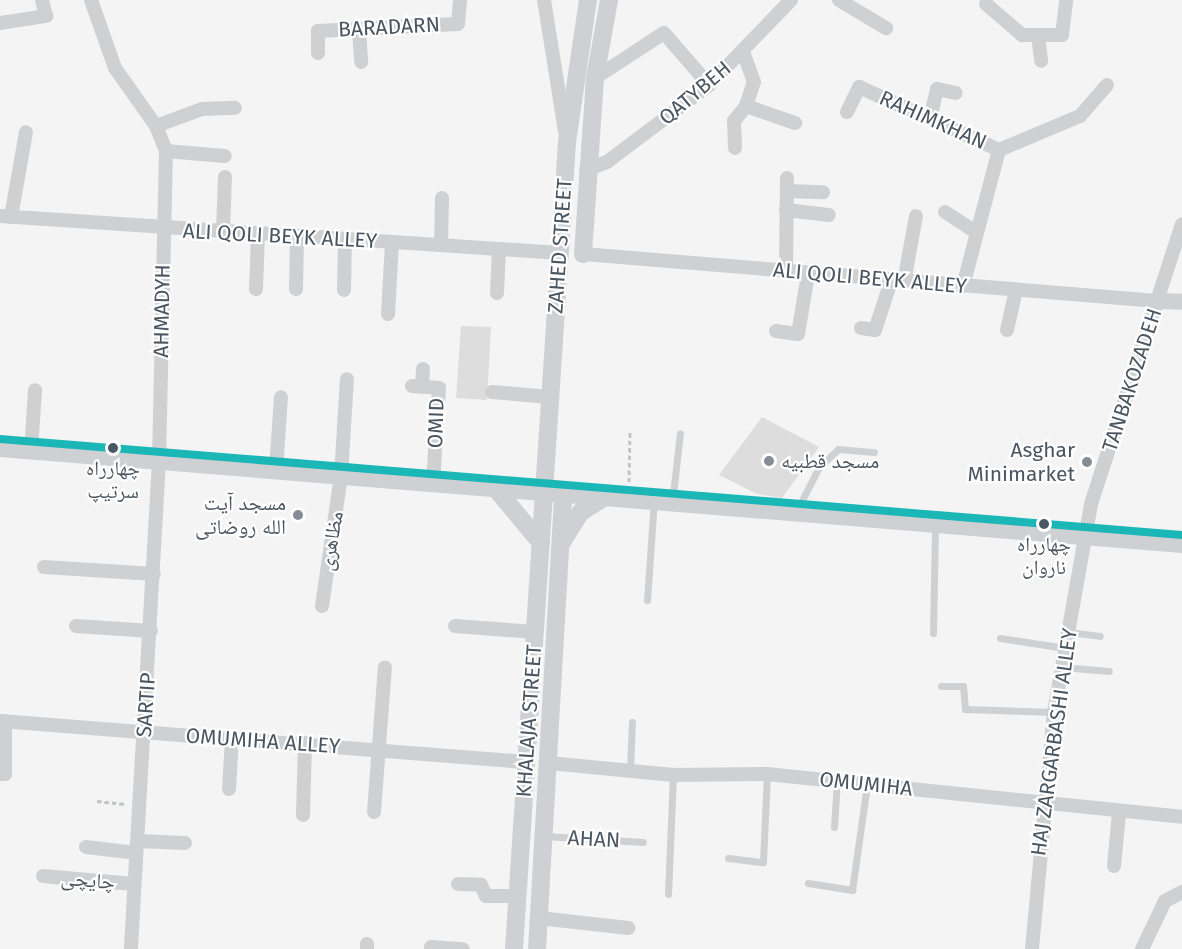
<!DOCTYPE html>
<html>
<head>
<meta charset="utf-8">
<style>
  body { margin:0 }
  #map { position:relative; width:1182px; height:949px; overflow:hidden; background:#f4f4f4; font-family:"Fira Sans","Noto Naskh Arabic",sans-serif }
  div>[style] { position:absolute }
  .building>* { inset:0; background:#ddddde }
  .path>* { height:3px; margin-top:-1.5px; transform-origin:0; background:repeating-linear-gradient(90deg,#bcc7c4 0 4.5px,transparent 0 7.5px) }
  .service>* { height:7px; margin:-3.5px; padding:0 3.5px; transform-origin:3.5px; border-radius:3.5px; background:#ced0d2 }
  .minor>* { height:14px; margin:-7px; padding:0 7px; transform-origin:7px; border-radius:7px; background:#ced0d2 }
  .tertiary>* { height:16px; margin:-8px; padding:0 8px; transform-origin:8px; border-radius:8px; background:#ced0d2 }
  .secondary>* { height:18px; margin:-9px; padding:0 9px; transform-origin:9px; border-radius:9px; background:#ced0d4 }
  .bus-1>* { height:8px; margin:-4px; padding:0 4px; transform-origin:4px; border-radius:4px; background:#1bb6b6 }
  .dots>* { width:16px; height:16px; translate:-50% -50%; box-sizing:border-box; border:3px solid #fff; border-radius:50% }
  span { translate:-50% -50%; white-space:nowrap; text-align:center; line-height:1.15; -webkit-text-stroke:4.5px #fff; paint-order:stroke }
  .bus-label { font-size:20px; color:#4a5661 }
  .street-label { font-size:21px; color:#4a5661 }
  .poi-label { font-size:21px; color:#4a5661 }
  .right { translate:-100% -50%; text-align:right }
  .left { translate:0 -50%; text-align:left }
</style>
</head>
<body>
<div id="map">
  <div class="building">
    <div style="clip-path:polygon(461px 326px,491px 327px,487px 400px,456px 398px)"></div>
    <div style="clip-path:polygon(762px 417px,819px 447px,782px 498px,757px 494px,719px 475px)"></div>
  </div>
  <div class="path">
    <div style="left:629px;top:482px;width:52px;rotate:-88.9deg"></div>
    <div style="left:97px;top:801px;width:28px;rotate:6deg"></div>
  </div>
  <div class="service">
    <div style="left:0;top:439px;width:536px;rotate:4.6deg"></div>
    <div style="left:672px;top:503px;width:70px;rotate:-83.5deg"></div>
    <div style="left:797px;top:510px;width:48px;rotate:-62.9deg"></div>
    <div style="left:819px;top:467px;width:26px;rotate:-43deg"></div>
    <div style="left:838px;top:449px;width:36px;rotate:5deg"></div>
    <div style="left:883px;top:511px;width:297px;rotate:4.6deg"></div>
    <div style="left:647px;top:600px;width:99px;rotate:-86deg"></div>
    <div style="left:1068px;top:632px;width:32px;rotate:7deg"></div>
    <div style="left:933px;top:633px;width:107px;rotate:-88.9deg"></div>
    <div style="left:1000px;top:638px;width:66px;rotate:8.7deg"></div>
    <div style="left:1062px;top:667px;width:47px;rotate:4.9deg"></div>
    <div style="left:941px;top:686px;width:22px"></div>
    <div style="left:963px;top:686px;width:23px;rotate:85deg"></div>
    <div style="left:965px;top:709px;width:89px;rotate:1.9deg"></div>
    <div style="left:630px;top:769px;width:47px;rotate:-87.6deg"></div>
    <div style="left:834px;top:827px;width:46px;rotate:-86.3deg"></div>
    <div style="left:545px;top:836px;width:98px;rotate:3.5deg"></div>
    <div style="left:728px;top:858px;width:35px;rotate:7deg"></div>
    <div style="left:763px;top:862px;width:88px;rotate:-87.4deg"></div>
    <div style="left:808px;top:883px;width:45px;rotate:9deg"></div>
    <div style="left:852px;top:890px;width:107px;rotate:-81.9deg"></div>
    <div style="left:668px;top:894px;width:119px;rotate:-87.6deg"></div>
  </div>
  <div class="minor">
    <div style="left:91px;top:0;width:72px;rotate:70.6deg"></div>
    <div style="left:115px;top:68px;width:71px;rotate:54.7deg"></div>
    <div style="left:156px;top:126px;width:27px;rotate:68deg"></div>
    <div style="left:166px;top:151px;width:310px;rotate:91.3deg"></div>
    <div style="left:159px;top:461px;width:489px;rotate:93.3deg"></div>
    <div style="left:544px;top:0;width:133px;rotate:80.9deg"></div>
    <div style="left:839px;top:0;width:55px;rotate:30.8deg"></div>
    <div style="left:986px;top:4px;width:48px;rotate:40.7deg"></div>
    <div style="left:1022px;top:35px;width:40px"></div>
    <div style="left:1062px;top:35px;width:35px;rotate:-83deg"></div>
    <div style="left:0;top:23px;width:47px;rotate:-8.7deg"></div>
    <div style="left:46px;top:16px;width:16px;rotate:-104deg"></div>
    <div style="left:359px;top:30px;width:32px;rotate:86deg"></div>
    <div style="left:1038px;top:35px;width:26px;rotate:83deg"></div>
    <div style="left:318px;top:53px;width:22px;rotate:-90deg"></div>
    <div style="left:318px;top:31px;width:140px;rotate:-2.9deg"></div>
    <div style="left:458px;top:24px;width:24px;rotate:-85deg"></div>
    <div style="left:595px;top:78px;width:82px;rotate:-33.1deg"></div>
    <div style="left:664px;top:33px;width:69px;rotate:49.1deg"></div>
    <div style="left:746px;top:106px;width:52px;rotate:19.1deg"></div>
    <div style="left:847px;top:112px;width:28px;rotate:-64deg"></div>
    <div style="left:859px;top:87px;width:154px;rotate:24.2deg"></div>
    <div style="left:999px;top:150px;width:88px;rotate:-22.8deg"></div>
    <div style="left:1080px;top:116px;width:41px;rotate:-48.9deg"></div>
    <div style="left:930px;top:118px;width:30px;rotate:-76deg"></div>
    <div style="left:937px;top:89px;width:19px;rotate:12deg"></div>
    <div style="left:156px;top:126px;width:49px;rotate:-20.3deg"></div>
    <div style="left:202px;top:109px;width:33px;rotate:-2deg"></div>
    <div style="left:735px;top:148px;width:27px;rotate:-92deg"></div>
    <div style="left:734px;top:121px;width:19px;rotate:-51deg"></div>
    <div style="left:746px;top:106px;width:25px;rotate:-72deg"></div>
    <div style="left:754px;top:82px;width:32px;rotate:-110deg"></div>
    <div style="left:166px;top:151px;width:59px;rotate:4.8deg"></div>
    <div style="left:586px;top:170px;width:22px;rotate:-21deg"></div>
    <div style="left:607px;top:162px;width:128px;rotate:-37deg"></div>
    <div style="left:709px;top:85px;width:118px;rotate:-46deg"></div>
    <div style="left:787px;top:191px;width:36px;rotate:2deg"></div>
    <div style="left:786px;top:210px;width:43px;rotate:6.6deg"></div>
    <div style="left:945px;top:212px;width:38px;rotate:33deg"></div>
    <div style="left:0;top:216px;width:561px;rotate:3.78deg"></div>
    <div style="left:11px;top:217px;width:86px;rotate:-80deg"></div>
    <div style="left:223px;top:233px;width:56px;rotate:-88deg"></div>
    <div style="left:441px;top:245px;width:47px;rotate:-88.8deg"></div>
    <div style="left:583px;top:254px;width:576px;rotate:4.68deg"></div>
    <div style="left:786px;top:272px;width:94px;rotate:-89.4deg"></div>
    <div style="left:904px;top:282px;width:67px;rotate:-79.7deg"></div>
    <div style="left:963px;top:286px;width:141px;rotate:-75.2deg"></div>
    <div style="left:256px;top:289px;width:54px;rotate:-87.9deg"></div>
    <div style="left:296px;top:289px;width:52px;rotate:-88.9deg"></div>
    <div style="left:344px;top:290px;width:50px;rotate:-88.9deg"></div>
    <div style="left:497px;top:293px;width:44px;rotate:-87.4deg"></div>
    <div style="left:388px;top:314px;width:72px;rotate:-86.8deg"></div>
    <div style="left:861px;top:328px;width:14px;rotate:8deg"></div>
    <div style="left:875px;top:330px;width:52px;rotate:-71.9deg"></div>
    <div style="left:1007px;top:330px;width:41px;rotate:-77.3deg"></div>
    <div style="left:776px;top:331px;width:22px;rotate:8deg"></div>
    <div style="left:798px;top:334px;width:61px;rotate:-80.5deg"></div>
    <div style="left:412px;top:386px;width:27px;rotate:4deg"></div>
    <div style="left:439px;top:388px;width:95px;rotate:93.6deg"></div>
    <div style="left:422px;top:387px;width:18px;rotate:-87deg"></div>
    <div style="left:492px;top:392px;width:58px;rotate:4.9deg"></div>
    <div style="left:31px;top:451px;width:61px;rotate:-86.2deg"></div>
    <div style="left:276px;top:470px;width:73px;rotate:-86.1deg"></div>
    <div style="left:44px;top:567px;width:110px;rotate:3.6deg"></div>
    <div style="left:322px;top:606px;width:131px;rotate:-81.7deg"></div>
    <div style="left:341px;top:476px;width:97px;rotate:-86.5deg"></div>
    <div style="left:76px;top:626px;width:75px;rotate:3.8deg"></div>
    <div style="left:455px;top:626px;width:80px;rotate:4.3deg"></div>
    <div style="left:0;top:721px;width:528px;rotate:4.46deg"></div>
    <div style="left:549px;top:763px;width:125px;rotate:5.5deg"></div>
    <div style="left:673px;top:775px;width:94px;rotate:-0.6deg"></div>
    <div style="left:767px;top:774px;width:417px;rotate:5.9deg"></div>
    <div style="left:0;top:774px;width:5px"></div>
    <div style="left:5px;top:774px;width:53px;rotate:-90deg"></div>
    <div style="left:229px;top:789px;width:50px;rotate:-86.6deg"></div>
    <div style="left:374px;top:812px;width:145px;rotate:-85.7deg"></div>
    <div style="left:303px;top:815px;width:72px;rotate:-88.4deg"></div>
    <div style="left:138px;top:841px;width:47px;rotate:2.4deg"></div>
    <div style="left:86px;top:847px;width:50px;rotate:6.8deg"></div>
    <div style="left:1114px;top:866px;width:53px;rotate:-84.6deg"></div>
    <div style="left:43px;top:876px;width:91px;rotate:5deg"></div>
    <div style="left:458px;top:884px;width:23px;rotate:2deg"></div>
    <div style="left:481px;top:885px;width:12px;rotate:66deg"></div>
    <div style="left:486px;top:896px;width:31px"></div>
    <div style="left:539px;top:918px;width:90px;rotate:6.4deg"></div>
    <div style="left:431px;top:947px;width:32px;rotate:4deg"></div>
    <div style="left:367px;top:949px;width:5px;rotate:-90deg"></div>
    <div style="left:1032px;top:949px;width:238px;rotate:-84.7deg"></div>
    <div style="left:1054px;top:712px;width:211px;rotate:-79.9deg"></div>
    <div style="left:1091px;top:504px;width:294px;rotate:-72deg"></div>
    <div style="left:1142px;top:949px;width:53px;rotate:-64.4deg"></div>
    <div style="left:1165px;top:901px;width:19px;rotate:-28deg"></div>
  </div>
  <div class="tertiary">
    <div style="left:1157px;top:301px;width:25px;rotate:2deg"></div>
  </div>
  <div class="secondary">
    <div style="left:583px;top:254px;width:176px;rotate:-86.1deg"></div>
    <div style="left:595px;top:78px;width:79px;rotate:-79.8deg"></div>
    <div style="left:0;top:448px;width:1186px;rotate:4.64deg"></div>
    <div style="left:496px;top:489px;width:70px;rotate:50.2deg"></div>
    <div style="left:562px;top:542px;width:36px;rotate:-58deg"></div>
    <div style="left:581px;top:512px;width:26px;rotate:-32deg"></div>
    <div style="left:514px;top:949px;width:809px;rotate:-86.24deg"></div>
    <div style="left:567px;top:142px;width:144px;rotate:-81.6deg"></div>
    <div style="left:537px;top:949px;width:455px;rotate:-86.7deg"></div>
  </div>
  <div class="bus-1">
    <div style="left:0;top:439px;width:1186px;rotate:4.64deg"></div>
  </div>
  <div class="dots">
    <div style="left:113px;top:448px;background:#4a5661"></div>
    <div style="left:769px;top:461px;background:#868d94"></div>
    <div style="left:1087px;top:462px;background:#868d94"></div>
    <div style="left:298px;top:515px;background:#868d94"></div>
    <div style="left:1044px;top:524px;background:#4a5661"></div>
  </div>
  <div class="bus-label">
    <span style="left:113px;top:480px">چهارراه<br>سرتیپ</span>
    <span style="left:1044px;top:556px">چهارراه<br>ناروان</span>
  </div>
  <div class="street-label">
    <span style="left:389px;top:27px;rotate:-3deg">BARADARN</span>
    <span style="left:695px;top:93px;rotate:-40deg">QATYBEH</span>
    <span style="left:933px;top:120px;rotate:24deg">RAHIMKHAN</span>
    <span style="left:280px;top:236px;rotate:3deg">ALI QOLI BEYK ALLEY</span>
    <span style="left:560px;top:246px;rotate:-86deg">ZAHED STREET</span>
    <span style="left:870px;top:278px;rotate:5deg">ALI QOLI BEYK ALLEY</span>
    <span style="left:162px;top:311px;rotate:-89deg">AHMADYH</span>
    <span style="left:1132px;top:380px;rotate:-72deg">TANBAKOZADEH</span>
    <span style="left:436px;top:423px;rotate:-88deg">OMID</span>
    <span style="left:331px;top:541px;rotate:-80deg">مظاهری</span>
    <span style="left:146px;top:705px;rotate:-86deg">SARTIP</span>
    <span style="left:529px;top:721px;rotate:-86deg">KHALAJA STREET</span>
    <span style="left:263px;top:741px;rotate:4deg">OMUMIHA ALLEY</span>
    <span style="left:1054px;top:742px;rotate:-82deg">HAJ ZARGARBASHI ALLEY</span>
    <span style="left:866px;top:784px;rotate:6deg">OMUMIHA</span>
    <span style="left:594px;top:839px;rotate:3deg">AHAN</span>
    <span style="left:88px;top:880px;rotate:5deg">چایچی</span>
  </div>
  <div class="poi-label">
    <span class="right" style="left:1075px;top:462px">Asghar<br>Minimarket</span>
    <span class="left" style="left:781px;top:461px">مسجد قطبیه</span>
    <span class="right" style="left:286px;top:515px">مسجد آیت<br>الله روضاتی</span>
  </div>
</div>
</body>
</html>
